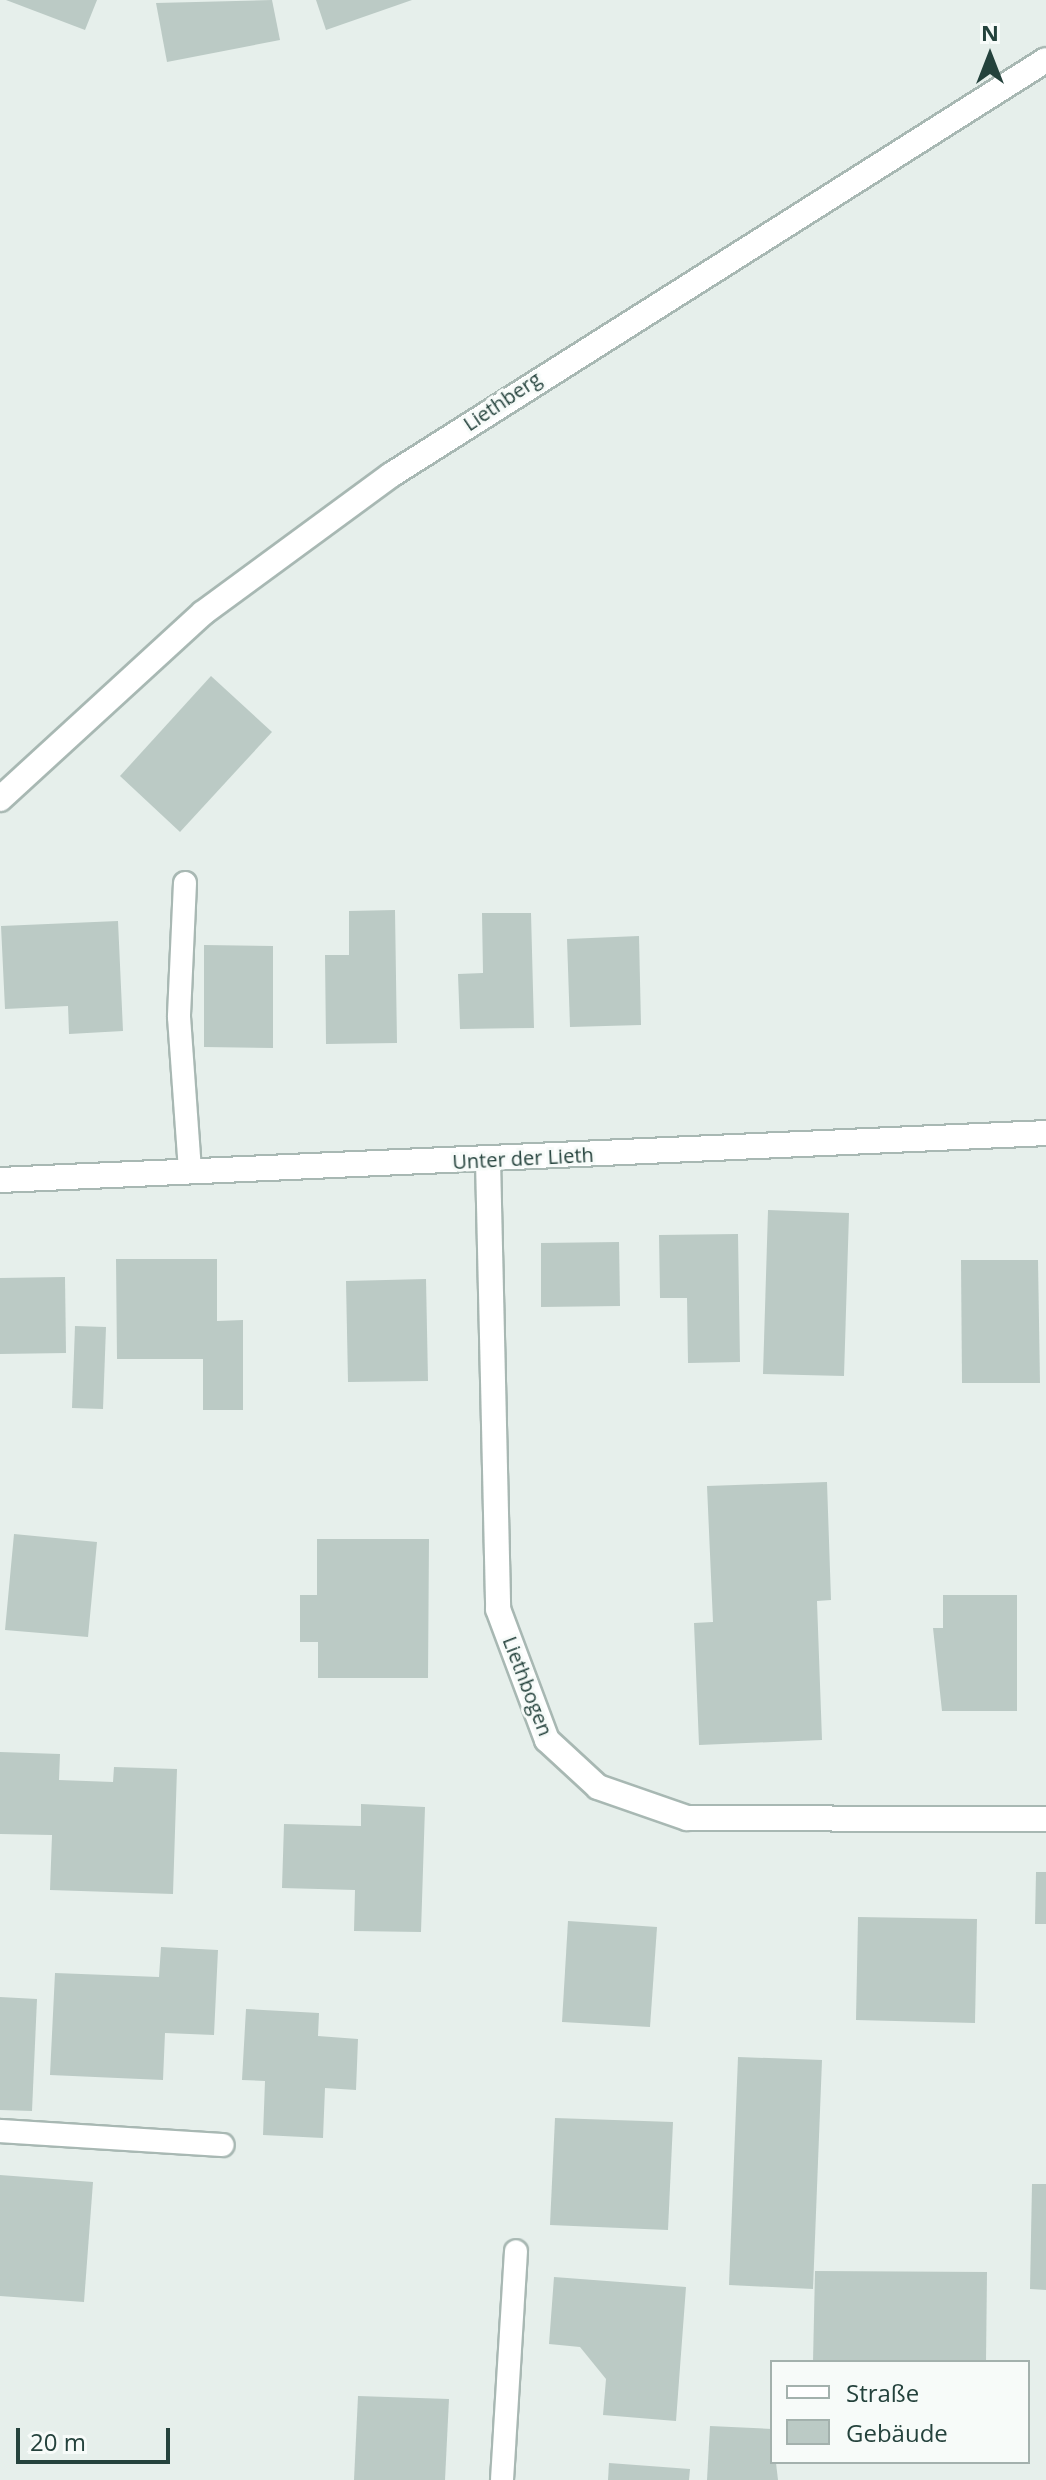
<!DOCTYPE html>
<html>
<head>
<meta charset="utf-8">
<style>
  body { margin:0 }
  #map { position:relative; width:1046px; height:2480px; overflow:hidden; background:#e6efeb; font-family:"Open Sans",sans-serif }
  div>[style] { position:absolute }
  .building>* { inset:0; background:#bbcac5 }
  .roads { filter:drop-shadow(2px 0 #a8b8b3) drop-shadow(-2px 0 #a8b8b3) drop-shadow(0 2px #a8b8b3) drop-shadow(0 -2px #a8b8b3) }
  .service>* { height:22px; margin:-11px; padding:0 11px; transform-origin:11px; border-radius:11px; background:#fff }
  .minor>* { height:24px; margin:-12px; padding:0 12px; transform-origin:12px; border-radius:12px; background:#fff }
  .tertiary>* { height:24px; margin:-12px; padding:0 12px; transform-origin:12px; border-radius:12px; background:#fff }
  span { translate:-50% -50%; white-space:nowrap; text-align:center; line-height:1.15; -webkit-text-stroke:6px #f7fbf9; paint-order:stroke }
  .street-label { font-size:20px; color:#24423c }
  .legend { position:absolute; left:770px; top:2360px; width:260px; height:104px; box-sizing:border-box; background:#f7fbf9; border:2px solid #a3b1ad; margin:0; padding:10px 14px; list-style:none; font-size:24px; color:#24423c }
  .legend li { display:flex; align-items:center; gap:16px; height:40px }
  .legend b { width:40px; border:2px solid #a3b1ad }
  .north { position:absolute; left:950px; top:16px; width:80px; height:80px; -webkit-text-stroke:6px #f7fbf9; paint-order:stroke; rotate:0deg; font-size:22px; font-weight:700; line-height:32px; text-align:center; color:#24423c }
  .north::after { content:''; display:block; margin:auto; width:28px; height:36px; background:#24423c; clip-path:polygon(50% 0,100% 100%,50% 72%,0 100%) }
  .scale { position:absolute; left:16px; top:2428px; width:154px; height:36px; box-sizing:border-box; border:4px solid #24423c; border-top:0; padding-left:10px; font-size:24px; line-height:28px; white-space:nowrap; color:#24423c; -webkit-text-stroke:6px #f7fbf9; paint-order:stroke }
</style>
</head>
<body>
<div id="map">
  <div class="building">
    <div style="clip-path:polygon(6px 0,97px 0,85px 30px)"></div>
    <div style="clip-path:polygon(272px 0,280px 40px,167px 62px,156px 3px)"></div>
    <div style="clip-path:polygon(316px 0,412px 0,326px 30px)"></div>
    <div style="clip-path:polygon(211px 676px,272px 732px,180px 832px,120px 776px)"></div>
    <div style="clip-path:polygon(395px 910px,397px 1043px,326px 1044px,325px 955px,349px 955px,349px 911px)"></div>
    <div style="clip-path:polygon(482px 913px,531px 913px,534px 1028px,460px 1029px,458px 974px,483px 973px)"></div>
    <div style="clip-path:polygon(118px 921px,123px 1031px,69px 1034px,68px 1006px,5px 1009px,1px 926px)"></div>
    <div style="clip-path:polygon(639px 936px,641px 1025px,570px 1027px,567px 939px)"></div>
    <div style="clip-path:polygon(204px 945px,273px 946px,273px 1048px,204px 1047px)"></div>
    <div style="clip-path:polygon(768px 1210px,849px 1213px,844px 1376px,763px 1374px)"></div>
    <div style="clip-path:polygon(738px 1234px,740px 1362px,688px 1363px,687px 1298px,660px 1298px,659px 1235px)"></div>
    <div style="clip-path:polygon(619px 1242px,620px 1306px,541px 1307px,541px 1243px)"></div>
    <div style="clip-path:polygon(116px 1259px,217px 1259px,217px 1321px,243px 1320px,243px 1410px,203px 1410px,203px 1359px,117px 1359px)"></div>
    <div style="clip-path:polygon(961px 1260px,1038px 1260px,1040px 1383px,962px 1383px)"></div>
    <div style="clip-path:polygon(65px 1277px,66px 1353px,0 1354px,0 1278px)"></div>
    <div style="clip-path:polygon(426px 1279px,428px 1381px,348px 1382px,346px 1281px)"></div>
    <div style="clip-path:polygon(75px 1326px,106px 1327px,103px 1409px,72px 1408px)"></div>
    <div style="clip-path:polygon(827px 1482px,831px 1600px,817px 1601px,822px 1740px,699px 1745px,694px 1623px,713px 1622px,707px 1486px)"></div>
    <div style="clip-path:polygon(14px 1534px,97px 1542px,88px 1637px,5px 1630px)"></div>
    <div style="clip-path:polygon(317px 1539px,429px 1539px,428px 1678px,318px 1678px,318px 1642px,300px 1642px,300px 1595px,317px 1595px)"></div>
    <div style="clip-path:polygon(943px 1595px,1017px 1595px,1017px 1711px,942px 1711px,933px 1628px,943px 1628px)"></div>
    <div style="clip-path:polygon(0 1752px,60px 1754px,59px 1780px,113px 1782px,114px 1767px,177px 1769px,173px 1894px,50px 1890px,52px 1835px,0 1834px)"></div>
    <div style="clip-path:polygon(361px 1804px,425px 1807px,421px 1932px,354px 1931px,355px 1890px,282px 1888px,284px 1824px,361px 1826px)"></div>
    <div style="clip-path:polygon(1036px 1872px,1046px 1872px,1046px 1924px,1035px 1924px)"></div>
    <div style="clip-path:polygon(858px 1917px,977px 1919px,975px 2023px,856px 2020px)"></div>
    <div style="clip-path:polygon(568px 1921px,657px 1927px,650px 2027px,562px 2022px)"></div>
    <div style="clip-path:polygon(161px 1947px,218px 1950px,214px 2035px,165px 2033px,163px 2080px,50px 2075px,55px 1973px,159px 1977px)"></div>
    <div style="clip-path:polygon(0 1997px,37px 1999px,32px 2111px,0 2110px)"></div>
    <div style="clip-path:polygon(246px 2009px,319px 2013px,318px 2036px,358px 2039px,356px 2090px,325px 2088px,323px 2138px,263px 2135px,265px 2081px,242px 2080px)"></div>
    <div style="clip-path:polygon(738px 2057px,822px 2060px,813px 2289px,729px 2285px)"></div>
    <div style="clip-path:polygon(555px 2118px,673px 2122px,668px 2230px,550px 2225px)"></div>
    <div style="clip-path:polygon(0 2175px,93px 2182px,84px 2302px,0 2296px)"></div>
    <div style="clip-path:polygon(1032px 2184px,1046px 2184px,1046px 2290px,1030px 2289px)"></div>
    <div style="clip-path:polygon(815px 2271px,987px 2272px,986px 2362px,813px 2362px)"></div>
    <div style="clip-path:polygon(554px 2277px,686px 2287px,676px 2421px,603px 2415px,606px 2379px,580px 2347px,549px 2344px)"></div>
    <div style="clip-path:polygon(358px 2396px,449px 2399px,445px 2480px,354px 2480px)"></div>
    <div style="clip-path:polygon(710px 2426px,772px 2429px,778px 2480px,707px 2480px)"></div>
    <div style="clip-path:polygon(609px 2463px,690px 2469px,689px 2480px,608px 2480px)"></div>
  </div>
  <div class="roads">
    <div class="service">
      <div style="left:185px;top:883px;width:134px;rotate:92.6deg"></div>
      <div style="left:179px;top:1017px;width:154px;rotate:85.9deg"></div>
      <div style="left:0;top:2131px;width:223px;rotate:3.6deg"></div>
      <div style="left:502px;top:2480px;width:229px;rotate:-86.5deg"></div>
    </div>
    <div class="minor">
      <div style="left:488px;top:1160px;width:449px;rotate:88.7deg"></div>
      <div style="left:498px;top:1609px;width:140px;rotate:69.5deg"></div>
      <div style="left:547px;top:1740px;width:69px;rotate:42.7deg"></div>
      <div style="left:598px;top:1787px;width:94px;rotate:19.2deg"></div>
      <div style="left:687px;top:1818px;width:359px;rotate:0.2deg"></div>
      <div style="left:0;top:1180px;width:1047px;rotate:-2.57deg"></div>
    </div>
    <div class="tertiary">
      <div style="left:0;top:799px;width:275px;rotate:-42.5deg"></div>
      <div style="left:203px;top:613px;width:233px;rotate:-36.3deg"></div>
      <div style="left:391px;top:475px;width:775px;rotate:-32.36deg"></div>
    </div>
  </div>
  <div class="street-label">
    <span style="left:502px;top:401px;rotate:-34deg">Liethberg</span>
    <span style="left:523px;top:1158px;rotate:-3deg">Unter der Lieth</span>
    <span style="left:528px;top:1686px;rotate:69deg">Liethbogen</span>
  </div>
  <ul class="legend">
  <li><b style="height:10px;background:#fff"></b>Straße</li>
  <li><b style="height:22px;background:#bbcac5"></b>Gebäude</li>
  </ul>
  <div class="north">N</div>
  <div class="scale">20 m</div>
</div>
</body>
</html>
